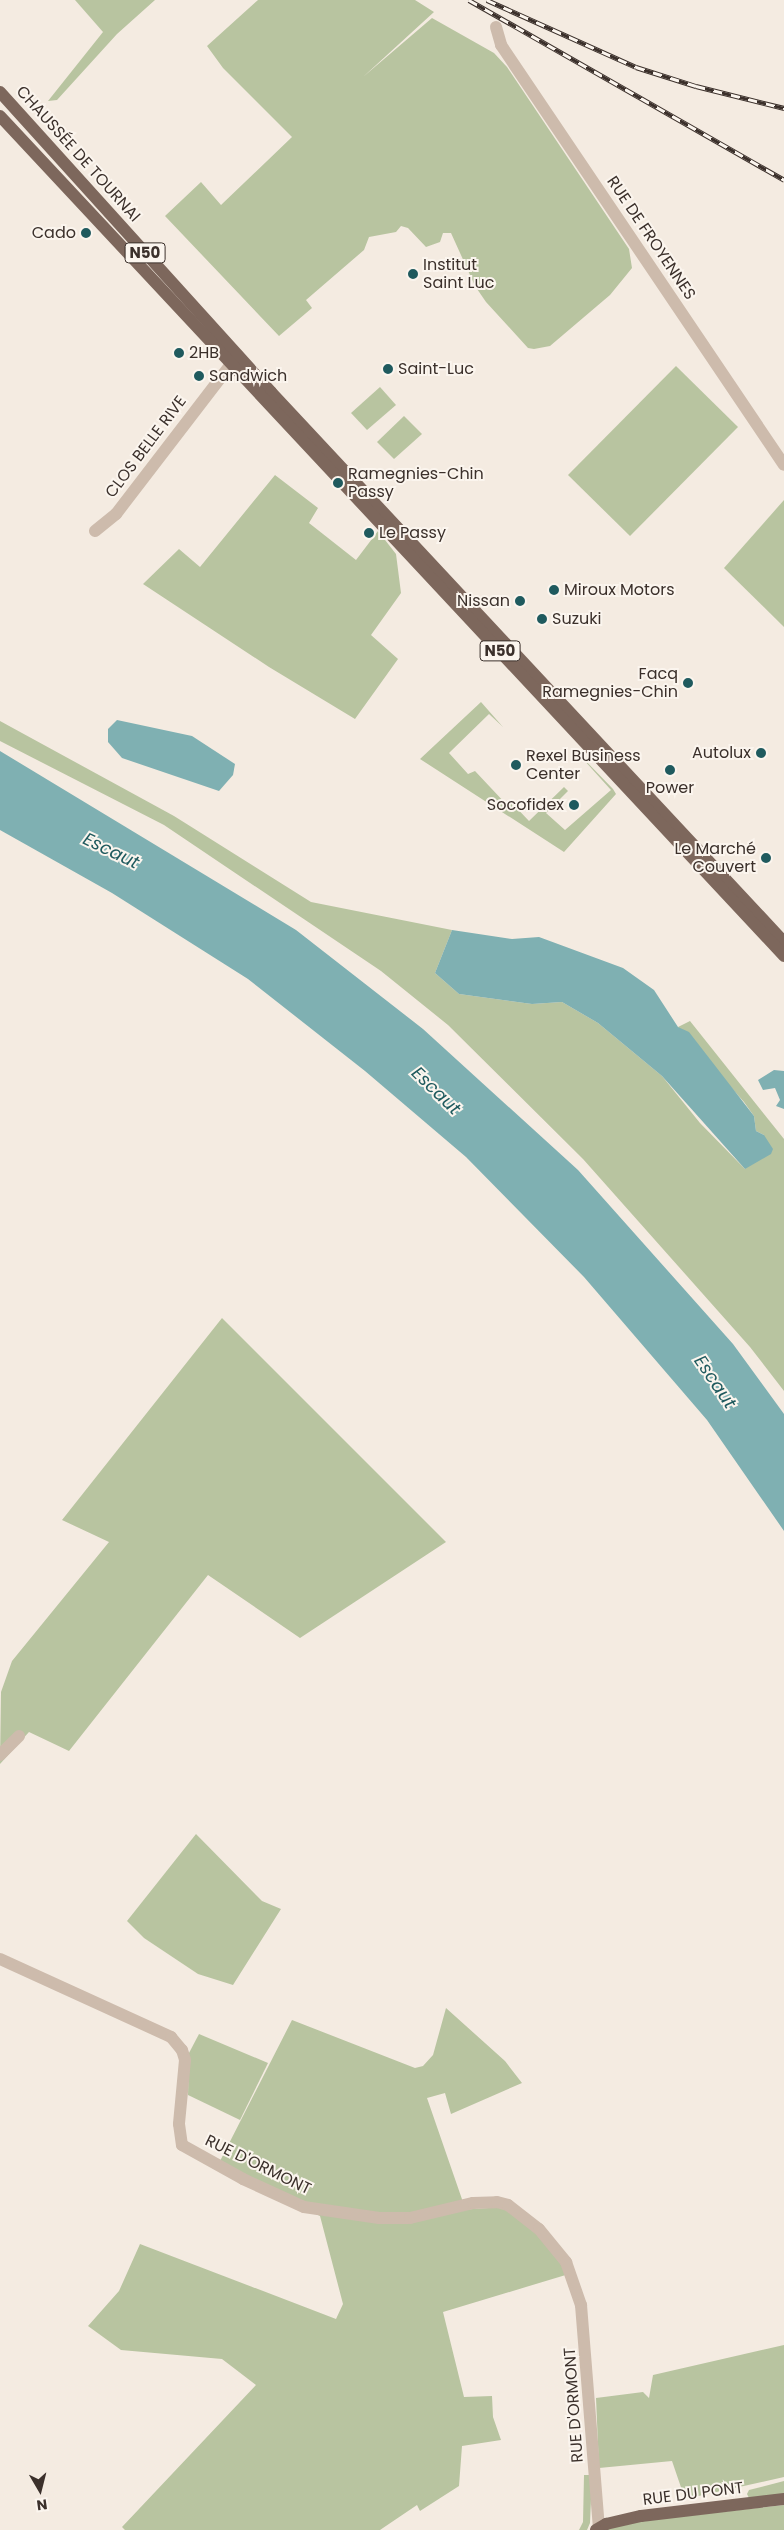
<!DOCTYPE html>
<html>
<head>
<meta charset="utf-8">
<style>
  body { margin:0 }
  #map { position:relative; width:784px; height:2530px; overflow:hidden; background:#f4ebe1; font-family:Poppins,sans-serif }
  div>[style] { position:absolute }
  .green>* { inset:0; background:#b8c4a0 }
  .water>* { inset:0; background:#7fb0b2 }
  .minor>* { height:12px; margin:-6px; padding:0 6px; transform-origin:6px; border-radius:6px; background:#cdbbac }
  .major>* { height:12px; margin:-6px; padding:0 6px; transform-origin:6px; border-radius:6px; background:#7d675c }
  .rail>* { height:5px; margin-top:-2.5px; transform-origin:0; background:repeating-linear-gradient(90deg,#fbf5ee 0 9px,#3b302b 0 18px); box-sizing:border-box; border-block:1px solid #3b302b }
  .dots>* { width:14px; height:14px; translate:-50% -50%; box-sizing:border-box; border:2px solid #fbf5ee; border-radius:50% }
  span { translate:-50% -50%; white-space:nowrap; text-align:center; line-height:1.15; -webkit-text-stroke:4px #fbf5ee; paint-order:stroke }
  .shield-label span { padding:1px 4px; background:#fbf5ee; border:1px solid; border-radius:4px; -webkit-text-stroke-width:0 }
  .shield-label { font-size:15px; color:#3b302b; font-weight:700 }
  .street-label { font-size:16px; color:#3b302b }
  .poi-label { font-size:16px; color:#3b302b }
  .right { translate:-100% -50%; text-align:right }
  .left { translate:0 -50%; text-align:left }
  .water-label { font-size:18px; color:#1f5a5e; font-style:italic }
  .north { position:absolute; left:15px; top:2465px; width:50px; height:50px; -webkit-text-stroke:4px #fbf5ee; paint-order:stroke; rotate:172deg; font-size:14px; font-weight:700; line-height:20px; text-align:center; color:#3b302b }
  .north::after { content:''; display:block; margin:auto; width:18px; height:22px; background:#3b302b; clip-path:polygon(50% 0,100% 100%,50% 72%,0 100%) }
</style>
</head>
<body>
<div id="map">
  <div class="green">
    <div style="clip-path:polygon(75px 0,155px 0,117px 34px,57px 100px,48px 101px,103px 32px)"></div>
    <div style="clip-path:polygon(258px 0,415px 0,434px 12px,363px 77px,432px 18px,494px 53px,507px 67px,629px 249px,632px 268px,610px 295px,550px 346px,534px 349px,528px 348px,486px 302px,475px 286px,451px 233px,443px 233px,440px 242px,426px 247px,408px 228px,401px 226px,396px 232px,369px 237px,364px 250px,306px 300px,312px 308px,279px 336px,165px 216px,201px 182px,221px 205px,292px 137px,223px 68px,207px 46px)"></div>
    <div style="clip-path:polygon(676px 366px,738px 427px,630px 536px,568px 475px)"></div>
    <div style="clip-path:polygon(380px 387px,396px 405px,367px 430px,351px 413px)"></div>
    <div style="clip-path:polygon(404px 416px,422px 434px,394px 459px,377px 442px)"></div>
    <div style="clip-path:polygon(275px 475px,318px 508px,309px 523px,356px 560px,378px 531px,396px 554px,401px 593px,371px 635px,398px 659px,355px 719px,269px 667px,143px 584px,179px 549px,200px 567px)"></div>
    <div style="clip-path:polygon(784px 500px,784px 627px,724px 568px)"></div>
    <div style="clip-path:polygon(481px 702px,503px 727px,489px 714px,449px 753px,468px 774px,475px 771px,506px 804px,510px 801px,529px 821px,564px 787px,568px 791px,546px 813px,565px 830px,611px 790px,583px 759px,577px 763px,575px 760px,580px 755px,613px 789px,616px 794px,564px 852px,420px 759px)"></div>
    <div style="clip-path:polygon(0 721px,174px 816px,311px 902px,452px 930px,435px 973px,459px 994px,532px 1004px,562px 1002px,598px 1023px,662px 1076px,700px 1123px,745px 1169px,764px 1135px,756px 1131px,754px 1116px,744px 1102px,678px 1027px,690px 1021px,784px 1139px,784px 1391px,750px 1347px,583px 1159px,448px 1025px,381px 971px,164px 825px,0 741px)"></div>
    <div style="clip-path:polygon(222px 1318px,446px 1542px,300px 1638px,208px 1575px,69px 1751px,29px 1732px,0 1764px,1px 1692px,12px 1661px,109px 1542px,62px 1520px)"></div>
    <div style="clip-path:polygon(196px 1834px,262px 1901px,281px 1909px,233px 1985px,198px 1974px,144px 1938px,127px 1921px)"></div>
    <div style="clip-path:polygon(446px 2008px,505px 2061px,522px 2083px,451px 2114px,445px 2093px,427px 2098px,464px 2205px,457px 2210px,504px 2207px,529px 2225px,569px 2274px,443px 2312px,464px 2397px,492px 2396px,493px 2417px,501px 2440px,462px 2446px,459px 2486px,420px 2511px,417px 2505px,380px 2530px,125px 2530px,122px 2527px,256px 2385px,222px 2359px,121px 2350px,88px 2326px,119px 2291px,140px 2244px,336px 2319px,343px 2304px,320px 2216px,218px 2165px,292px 2020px,415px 2068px,423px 2066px,433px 2055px)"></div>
    <div style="clip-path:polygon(199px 2034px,268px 2063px,240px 2120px,188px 2095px,189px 2053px)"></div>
    <div style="clip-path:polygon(784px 2345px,784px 2477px,685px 2499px,672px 2461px,599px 2468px,596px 2398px,643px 2392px,649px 2398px,653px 2375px)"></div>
    <div style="clip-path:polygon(584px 2475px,592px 2475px,590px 2523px,587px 2530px,579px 2530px,583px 2522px)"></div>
    <div style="clip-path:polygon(784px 2481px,784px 2494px,749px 2498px,747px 2494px,749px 2490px)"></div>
    <div style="clip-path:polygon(784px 2505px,784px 2530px,604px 2530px,621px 2523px)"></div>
  </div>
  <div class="water">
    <div style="clip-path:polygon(117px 720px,192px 736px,235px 764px,233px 775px,219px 791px,122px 758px,108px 742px,108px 729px)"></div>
    <div style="clip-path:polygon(0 751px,296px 930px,423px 1029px,578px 1170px,733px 1344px,784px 1414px,784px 1531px,707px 1420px,584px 1277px,466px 1157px,365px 1071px,248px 979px,112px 893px,0 830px)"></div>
    <div style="clip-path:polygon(452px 930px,512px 939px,539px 937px,623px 968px,654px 990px,678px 1027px,689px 1032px,754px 1116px,756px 1131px,764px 1135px,773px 1149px,771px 1154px,745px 1169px,662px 1076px,598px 1023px,562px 1002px,532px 1004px,459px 994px,435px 973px)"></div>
    <div style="clip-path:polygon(774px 1070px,784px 1071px,784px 1109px,776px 1106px,780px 1100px,775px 1088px,763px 1090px,758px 1080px)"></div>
  </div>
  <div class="minor">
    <div style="left:496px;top:27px;width:19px;rotate:74deg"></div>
    <div style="left:501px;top:45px;width:506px;rotate:56.03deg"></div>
    <div style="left:95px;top:531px;width:27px;rotate:-39deg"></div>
    <div style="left:116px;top:514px;width:200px;rotate:-52.5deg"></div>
    <div style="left:0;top:1755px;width:27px;rotate:-45deg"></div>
    <div style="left:0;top:1959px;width:188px;rotate:24.5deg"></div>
    <div style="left:171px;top:2037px;width:17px;rotate:50deg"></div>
    <div style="left:182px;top:2050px;width:10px;rotate:73deg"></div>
    <div style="left:185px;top:2060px;width:64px;rotate:95.4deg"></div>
    <div style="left:179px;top:2124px;width:21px;rotate:82deg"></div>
    <div style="left:182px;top:2145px;width:70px;rotate:29.1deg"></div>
    <div style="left:243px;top:2179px;width:67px;rotate:24.7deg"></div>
    <div style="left:304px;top:2207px;width:76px;rotate:8.3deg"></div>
    <div style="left:379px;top:2218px;width:31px"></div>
    <div style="left:410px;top:2218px;width:65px;rotate:-13.4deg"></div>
    <div style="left:473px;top:2203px;width:24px;rotate:-2deg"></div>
    <div style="left:497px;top:2202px;width:11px;rotate:15deg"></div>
    <div style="left:508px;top:2205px;width:39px;rotate:38deg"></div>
    <div style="left:539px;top:2229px;width:43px;rotate:50.7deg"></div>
    <div style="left:566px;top:2262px;width:46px;rotate:70.8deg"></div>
    <div style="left:581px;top:2305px;width:223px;rotate:85.4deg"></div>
  </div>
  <div class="major">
    <div style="left:0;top:92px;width:404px;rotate:47.9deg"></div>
    <div style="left:271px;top:392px;width:752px;rotate:46.99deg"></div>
    <div style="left:0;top:116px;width:1149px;rotate:46.97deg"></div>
    <div style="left:596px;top:2530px;width:12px;rotate:-31deg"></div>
    <div style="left:606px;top:2524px;width:36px;rotate:-13deg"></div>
    <div style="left:641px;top:2516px;width:144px;rotate:-6.8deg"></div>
  </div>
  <div class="rail">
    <div style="left:469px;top:0;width:363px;rotate:29.7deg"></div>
    <div style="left:487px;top:0;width:163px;rotate:24.2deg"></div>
    <div style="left:636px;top:67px;width:63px;rotate:17.6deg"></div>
    <div style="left:696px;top:86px;width:91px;rotate:14deg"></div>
  </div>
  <div class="dots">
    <div style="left:86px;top:233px;background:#1f5a5e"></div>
    <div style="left:413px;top:274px;background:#1f5a5e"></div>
    <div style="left:179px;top:353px;background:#1f5a5e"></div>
    <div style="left:388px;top:369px;background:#1f5a5e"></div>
    <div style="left:199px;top:376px;background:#1f5a5e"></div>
    <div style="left:338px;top:483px;background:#1f5a5e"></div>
    <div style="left:369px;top:533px;background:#1f5a5e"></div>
    <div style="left:554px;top:590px;background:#1f5a5e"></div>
    <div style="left:520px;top:601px;background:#1f5a5e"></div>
    <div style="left:542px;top:619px;background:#1f5a5e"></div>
    <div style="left:688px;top:683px;background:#1f5a5e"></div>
    <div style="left:761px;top:753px;background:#1f5a5e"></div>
    <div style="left:516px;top:765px;background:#1f5a5e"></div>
    <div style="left:670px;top:770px;background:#1f5a5e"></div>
    <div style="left:574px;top:805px;background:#1f5a5e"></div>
    <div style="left:766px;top:858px;background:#1f5a5e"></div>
  </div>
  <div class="shield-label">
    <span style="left:145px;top:253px">N50</span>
    <span style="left:500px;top:651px">N50</span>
  </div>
  <div class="street-label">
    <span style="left:78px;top:154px;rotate:48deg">CHAUSSÉE DE TOURNAI</span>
    <span style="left:651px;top:238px;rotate:56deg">RUE DE FROYENNES</span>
    <span style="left:146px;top:447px;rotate:-53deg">CLOS BELLE RIVE</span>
    <span style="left:258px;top:2165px;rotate:26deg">RUE D'ORMONT</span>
    <span style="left:574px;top:2405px;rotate:-94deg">RUE D'ORMONT</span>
    <span style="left:693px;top:2494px;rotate:-7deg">RUE DU PONT</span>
  </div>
  <div class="poi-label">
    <span class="right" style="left:76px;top:233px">Cado</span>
    <span class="left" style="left:423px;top:274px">Institut<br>Saint Luc</span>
    <span class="left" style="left:189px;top:353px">2HB</span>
    <span class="left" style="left:398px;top:369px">Saint-Luc</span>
    <span class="left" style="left:209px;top:376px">Sandwich</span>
    <span class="left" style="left:348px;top:483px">Ramegnies-Chin<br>Passy</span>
    <span class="left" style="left:379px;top:533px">Le Passy</span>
    <span class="left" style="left:564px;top:590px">Miroux Motors</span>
    <span class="right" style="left:510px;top:601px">Nissan</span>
    <span class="left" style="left:552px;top:619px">Suzuki</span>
    <span class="right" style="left:678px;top:683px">Facq<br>Ramegnies-Chin</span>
    <span class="right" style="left:751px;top:753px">Autolux</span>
    <span class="left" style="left:526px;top:765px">Rexel Business<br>Center</span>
    <span style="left:670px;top:788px">Power</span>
    <span class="right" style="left:564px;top:805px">Socofidex</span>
    <span class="right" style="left:756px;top:858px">Le Marché<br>Couvert</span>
  </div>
  <div class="water-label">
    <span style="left:111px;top:851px;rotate:26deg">Escaut</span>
    <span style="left:436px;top:1091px;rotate:44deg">Escaut</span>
    <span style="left:715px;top:1382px;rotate:56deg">Escaut</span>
  </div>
  <div class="north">N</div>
</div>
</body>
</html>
